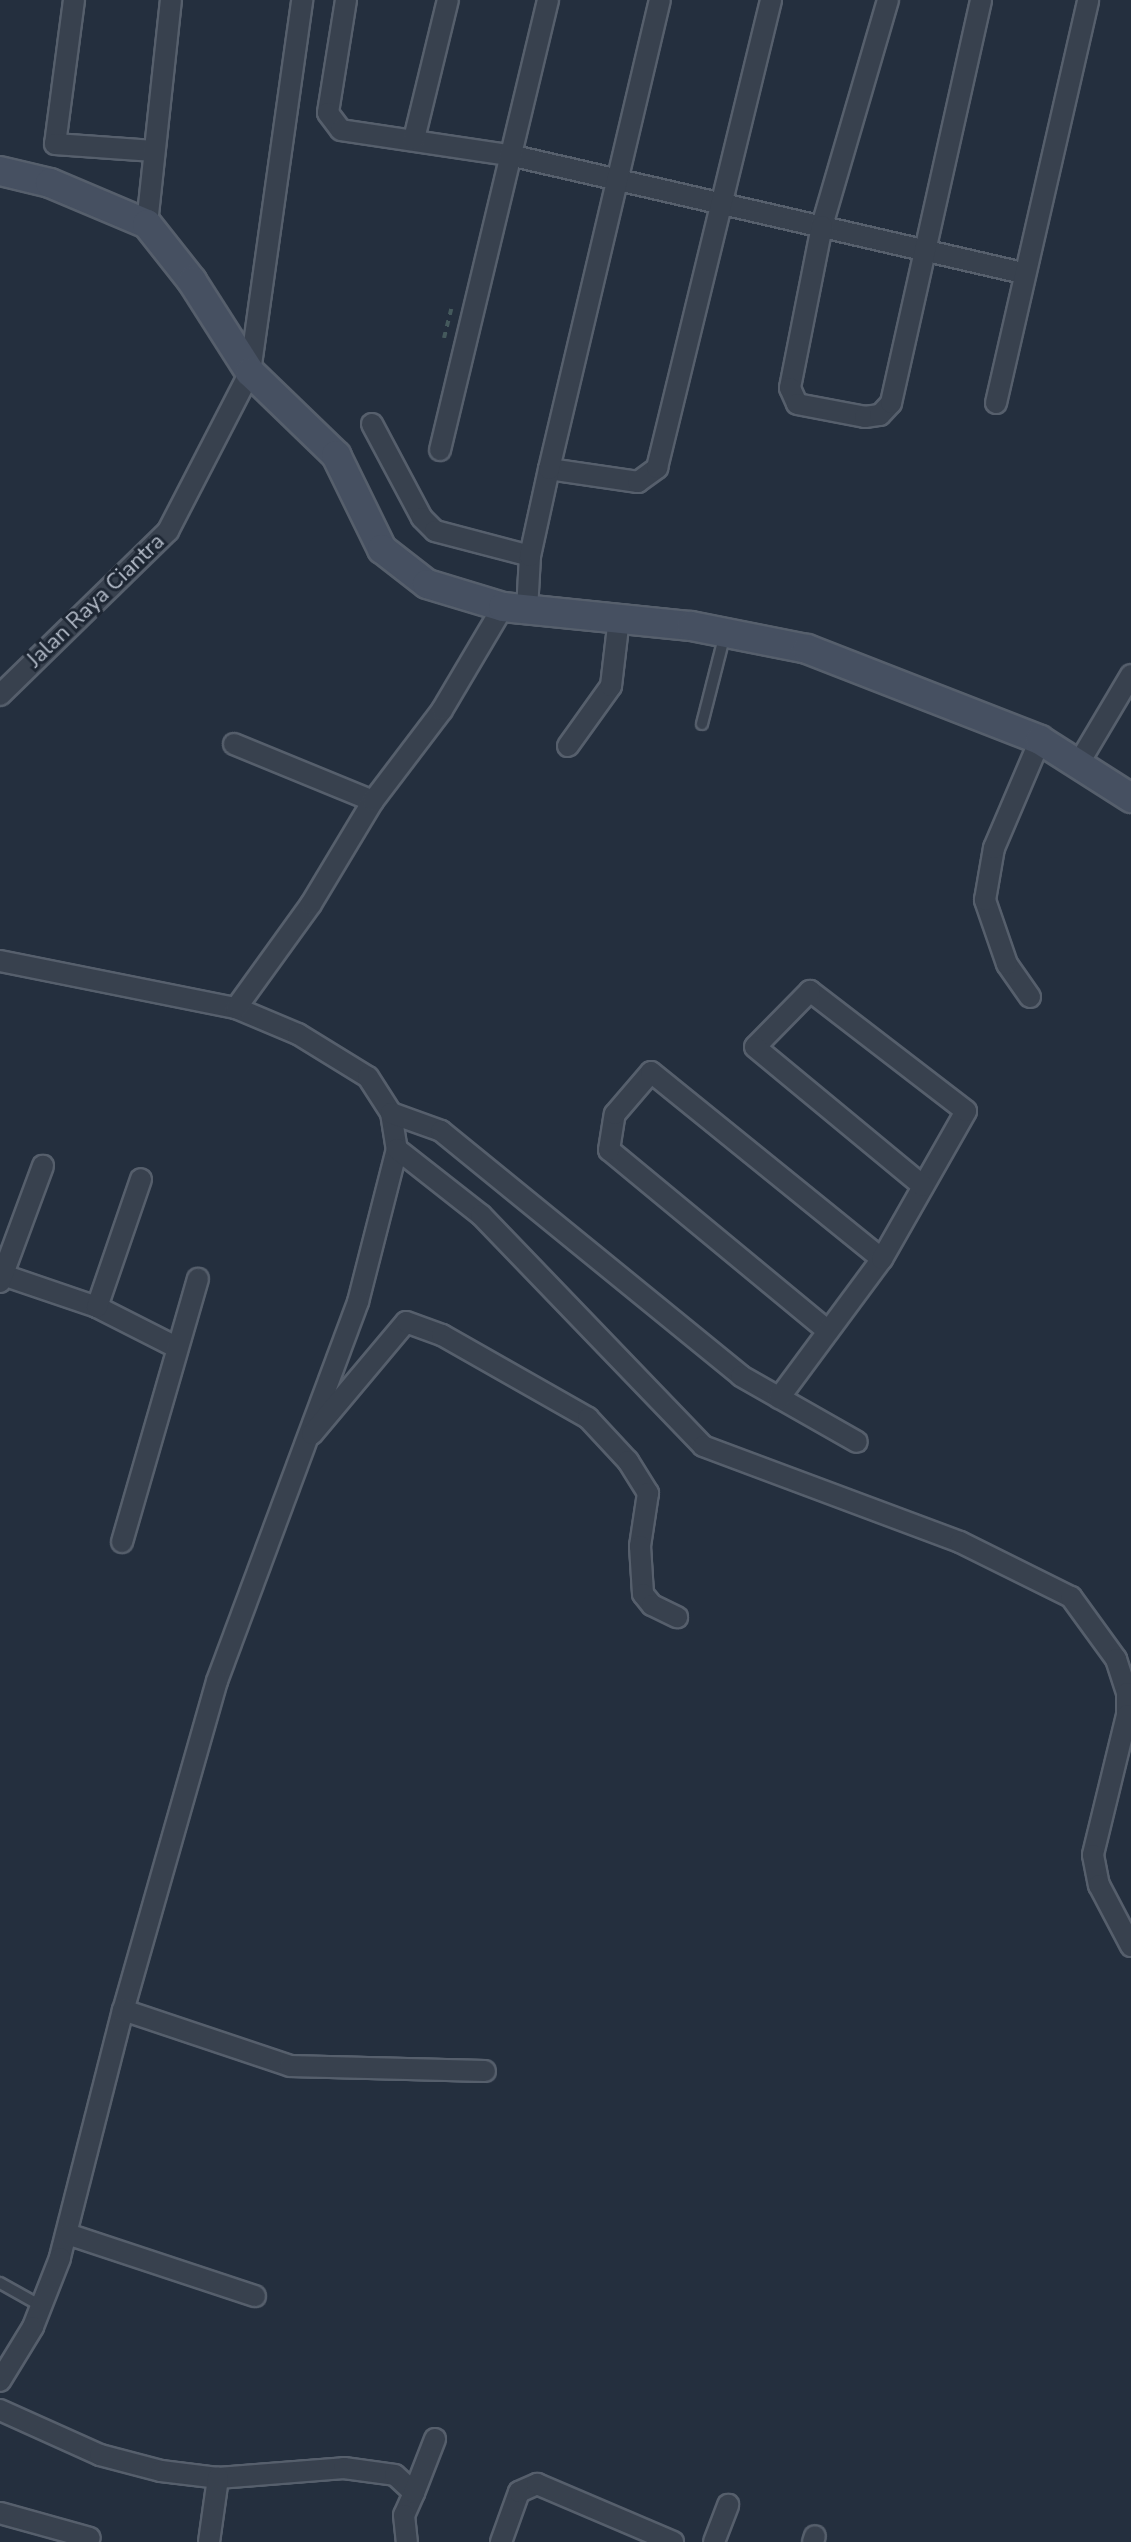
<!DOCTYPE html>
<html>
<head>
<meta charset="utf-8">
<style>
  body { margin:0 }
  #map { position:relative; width:1131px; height:2542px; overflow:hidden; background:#242f3e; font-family:"Nunito Sans",sans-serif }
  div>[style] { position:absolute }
  .path>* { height:4px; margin-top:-2px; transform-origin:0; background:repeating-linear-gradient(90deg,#44595c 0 6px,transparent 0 12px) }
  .roads { filter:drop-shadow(2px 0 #565f6c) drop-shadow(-2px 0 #565f6c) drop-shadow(0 2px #565f6c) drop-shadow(0 -2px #565f6c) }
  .lane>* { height:10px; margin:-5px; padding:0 5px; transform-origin:5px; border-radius:5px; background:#38414e }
  .street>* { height:20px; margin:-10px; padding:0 10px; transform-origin:10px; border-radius:10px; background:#38414e }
  .secondary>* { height:28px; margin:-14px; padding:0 14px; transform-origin:14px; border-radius:14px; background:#465061 }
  span { translate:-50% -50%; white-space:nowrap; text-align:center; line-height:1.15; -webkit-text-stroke:6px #1d2633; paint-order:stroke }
  .street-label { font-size:22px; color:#b4bcc9 }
</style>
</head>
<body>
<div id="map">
  <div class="path">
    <div style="left:444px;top:338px;width:30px;rotate:-76deg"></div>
  </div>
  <div class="roads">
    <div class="lane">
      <div style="left:702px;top:724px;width:93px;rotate:-75.7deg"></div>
      <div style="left:0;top:2283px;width:47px;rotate:29.3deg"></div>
    </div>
    <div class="street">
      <div style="left:74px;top:0;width:145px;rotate:97.5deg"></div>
      <div style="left:55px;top:144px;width:99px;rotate:4deg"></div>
      <div style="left:346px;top:0;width:114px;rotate:99.1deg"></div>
      <div style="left:328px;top:113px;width:21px;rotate:53deg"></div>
      <div style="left:341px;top:130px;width:175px;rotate:8.5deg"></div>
      <div style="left:514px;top:156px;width:522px;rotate:12.95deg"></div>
      <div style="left:888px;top:0;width:235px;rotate:106.3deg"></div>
      <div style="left:822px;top:226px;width:165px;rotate:101.2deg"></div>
      <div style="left:790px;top:388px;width:17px;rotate:66deg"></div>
      <div style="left:797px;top:404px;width:69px;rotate:10.8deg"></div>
      <div style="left:865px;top:417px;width:15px;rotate:-8deg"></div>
      <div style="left:880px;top:415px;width:16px;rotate:-47deg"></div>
      <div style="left:891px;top:403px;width:413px;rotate:-77.4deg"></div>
      <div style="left:414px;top:139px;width:143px;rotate:-76.3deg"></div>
      <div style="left:147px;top:224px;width:225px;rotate:-83.9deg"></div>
      <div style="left:996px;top:403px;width:413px;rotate:-77.1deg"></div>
      <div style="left:372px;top:424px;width:106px;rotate:62deg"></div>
      <div style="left:422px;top:518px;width:18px;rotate:45deg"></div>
      <div style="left:435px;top:531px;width:98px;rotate:14.7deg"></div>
      <div style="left:440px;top:450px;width:463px;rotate:-76.5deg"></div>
      <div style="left:549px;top:469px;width:90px;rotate:8.3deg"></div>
      <div style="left:638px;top:482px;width:24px;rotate:-36deg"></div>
      <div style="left:657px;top:468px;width:482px;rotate:-76.3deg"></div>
      <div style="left:527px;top:610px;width:54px;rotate:-86.8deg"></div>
      <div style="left:530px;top:556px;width:89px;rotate:-77.7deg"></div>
      <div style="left:549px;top:469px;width:482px;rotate:-76.7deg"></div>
      <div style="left:0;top:695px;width:235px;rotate:-44.3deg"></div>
      <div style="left:168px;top:531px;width:179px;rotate:-62.7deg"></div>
      <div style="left:250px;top:372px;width:376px;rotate:-82deg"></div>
      <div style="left:234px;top:744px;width:150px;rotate:22.3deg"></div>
      <div style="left:568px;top:746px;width:74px;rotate:-54.4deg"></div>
      <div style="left:611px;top:686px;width:68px;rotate:-83.3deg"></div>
      <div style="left:1080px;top:761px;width:100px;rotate:-59.3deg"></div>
      <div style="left:0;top:961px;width:241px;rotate:11.3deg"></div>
      <div style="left:236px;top:1008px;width:67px;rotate:22.8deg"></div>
      <div style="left:298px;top:1034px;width:82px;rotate:31.6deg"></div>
      <div style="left:368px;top:1077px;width:43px;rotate:57.4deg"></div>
      <div style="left:391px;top:1113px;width:36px;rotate:81deg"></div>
      <div style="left:397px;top:1149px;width:158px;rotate:104.3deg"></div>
      <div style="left:358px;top:1302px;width:404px;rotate:110.4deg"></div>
      <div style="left:217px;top:1681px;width:342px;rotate:105.9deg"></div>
      <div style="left:123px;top:2010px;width:256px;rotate:104.3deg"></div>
      <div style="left:60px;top:2258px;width:74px;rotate:111.4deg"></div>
      <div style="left:33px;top:2327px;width:63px;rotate:121.4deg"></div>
      <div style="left:1030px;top:997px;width:40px;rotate:-124.9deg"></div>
      <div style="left:1007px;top:964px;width:68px;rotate:-109deg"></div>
      <div style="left:985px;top:900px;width:53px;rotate:-80.2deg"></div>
      <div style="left:994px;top:848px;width:117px;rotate:-66.9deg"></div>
      <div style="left:236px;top:1008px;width:128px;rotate:-54.2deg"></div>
      <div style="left:311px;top:904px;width:120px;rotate:-59deg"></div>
      <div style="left:373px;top:801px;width:114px;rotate:-52.8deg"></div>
      <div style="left:442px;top:710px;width:120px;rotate:-59.4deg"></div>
      <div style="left:391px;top:1113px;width:53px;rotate:19.8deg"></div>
      <div style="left:441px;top:1131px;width:387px;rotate:39.2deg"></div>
      <div style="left:741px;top:1376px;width:133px;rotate:29.6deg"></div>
      <div style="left:397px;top:1149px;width:107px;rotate:38.2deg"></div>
      <div style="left:481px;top:1215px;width:320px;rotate:46.1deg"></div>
      <div style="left:703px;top:1446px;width:274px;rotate:20.5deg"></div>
      <div style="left:960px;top:1542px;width:124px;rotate:26.4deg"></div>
      <div style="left:1071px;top:1597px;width:77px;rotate:54deg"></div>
      <div style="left:1116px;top:1659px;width:36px;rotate:72deg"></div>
      <div style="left:1127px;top:1693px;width:22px;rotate:90deg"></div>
      <div style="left:1127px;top:1715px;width:144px;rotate:103.7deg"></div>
      <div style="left:1093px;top:1855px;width:31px;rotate:79deg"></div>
      <div style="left:1099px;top:1885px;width:69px;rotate:62.3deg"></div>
      <div style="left:0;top:1274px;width:102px;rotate:18.8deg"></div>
      <div style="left:97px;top:1307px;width:89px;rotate:26.9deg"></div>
      <div style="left:0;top:1282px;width:124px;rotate:-69.7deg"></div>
      <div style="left:97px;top:1307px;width:135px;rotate:-71deg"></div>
      <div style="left:828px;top:1331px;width:284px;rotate:-140.4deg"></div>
      <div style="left:609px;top:1150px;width:36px;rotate:-81deg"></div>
      <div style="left:615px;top:1114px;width:55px;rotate:-49.4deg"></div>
      <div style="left:651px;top:1072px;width:297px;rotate:39deg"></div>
      <div style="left:779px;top:1398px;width:173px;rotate:-53.5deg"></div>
      <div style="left:882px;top:1259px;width:170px;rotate:-60.4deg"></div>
      <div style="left:966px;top:1111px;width:197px;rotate:-142.4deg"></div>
      <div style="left:810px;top:991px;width:78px;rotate:134.5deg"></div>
      <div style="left:755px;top:1047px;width:218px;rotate:39.6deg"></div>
      <div style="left:312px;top:1434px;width:146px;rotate:-50deg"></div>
      <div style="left:406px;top:1322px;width:38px;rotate:20deg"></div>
      <div style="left:442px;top:1335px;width:168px;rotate:29.6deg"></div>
      <div style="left:588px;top:1418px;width:59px;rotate:47.1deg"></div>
      <div style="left:628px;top:1461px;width:38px;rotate:58deg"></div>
      <div style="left:648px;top:1493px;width:54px;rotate:98.6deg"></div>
      <div style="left:640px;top:1546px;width:48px;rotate:86.4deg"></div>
      <div style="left:643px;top:1594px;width:14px;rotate:51deg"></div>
      <div style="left:652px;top:1605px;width:28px;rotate:26deg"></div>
      <div style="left:122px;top:1542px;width:274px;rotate:-73.9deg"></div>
      <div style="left:123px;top:2010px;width:176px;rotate:18.5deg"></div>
      <div style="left:290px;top:2066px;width:195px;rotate:1.5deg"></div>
      <div style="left:67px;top:2234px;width:198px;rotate:18.3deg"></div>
      <div style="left:0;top:2410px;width:110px;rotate:24.2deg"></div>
      <div style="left:100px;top:2455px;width:63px;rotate:14.7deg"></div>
      <div style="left:161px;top:2471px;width:57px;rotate:7deg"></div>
      <div style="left:218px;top:2478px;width:126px;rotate:-4.5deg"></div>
      <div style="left:344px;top:2468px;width:51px;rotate:7.8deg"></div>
      <div style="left:395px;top:2475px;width:26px;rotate:43deg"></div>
      <div style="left:414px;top:2493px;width:24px;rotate:114deg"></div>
      <div style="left:404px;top:2515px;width:27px;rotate:84deg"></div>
      <div style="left:414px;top:2493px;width:58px;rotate:-68.7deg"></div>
      <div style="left:0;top:2513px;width:93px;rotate:15.5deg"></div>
      <div style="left:209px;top:2542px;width:65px;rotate:-82deg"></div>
      <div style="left:501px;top:2542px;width:53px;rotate:-70.2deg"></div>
      <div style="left:519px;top:2492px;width:20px;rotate:-24deg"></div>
      <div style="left:537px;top:2484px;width:148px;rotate:23.1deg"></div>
      <div style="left:714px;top:2542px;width:40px;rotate:-69deg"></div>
      <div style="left:813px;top:2542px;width:6px;rotate:-72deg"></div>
    </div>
    <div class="secondary">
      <div style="left:0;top:171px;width:51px;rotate:13.5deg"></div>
      <div style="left:50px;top:183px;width:105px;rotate:22.9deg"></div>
      <div style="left:147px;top:224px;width:73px;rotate:51.7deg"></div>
      <div style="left:192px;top:281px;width:108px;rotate:57.5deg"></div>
      <div style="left:250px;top:372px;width:120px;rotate:44deg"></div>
      <div style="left:336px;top:455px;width:105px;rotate:63.9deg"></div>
      <div style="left:382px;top:549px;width:57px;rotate:37.9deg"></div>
      <div style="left:427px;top:584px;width:79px;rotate:16.8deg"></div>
      <div style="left:503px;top:607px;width:189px;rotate:5.8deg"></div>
      <div style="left:691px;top:626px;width:118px;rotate:11.2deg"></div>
      <div style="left:807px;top:649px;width:250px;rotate:21.3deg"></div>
      <div style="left:1040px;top:740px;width:108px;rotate:32.5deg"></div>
    </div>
  </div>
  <div class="street-label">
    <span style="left:96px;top:601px;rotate:-44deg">Jalan Raya Ciantra</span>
  </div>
</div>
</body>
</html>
